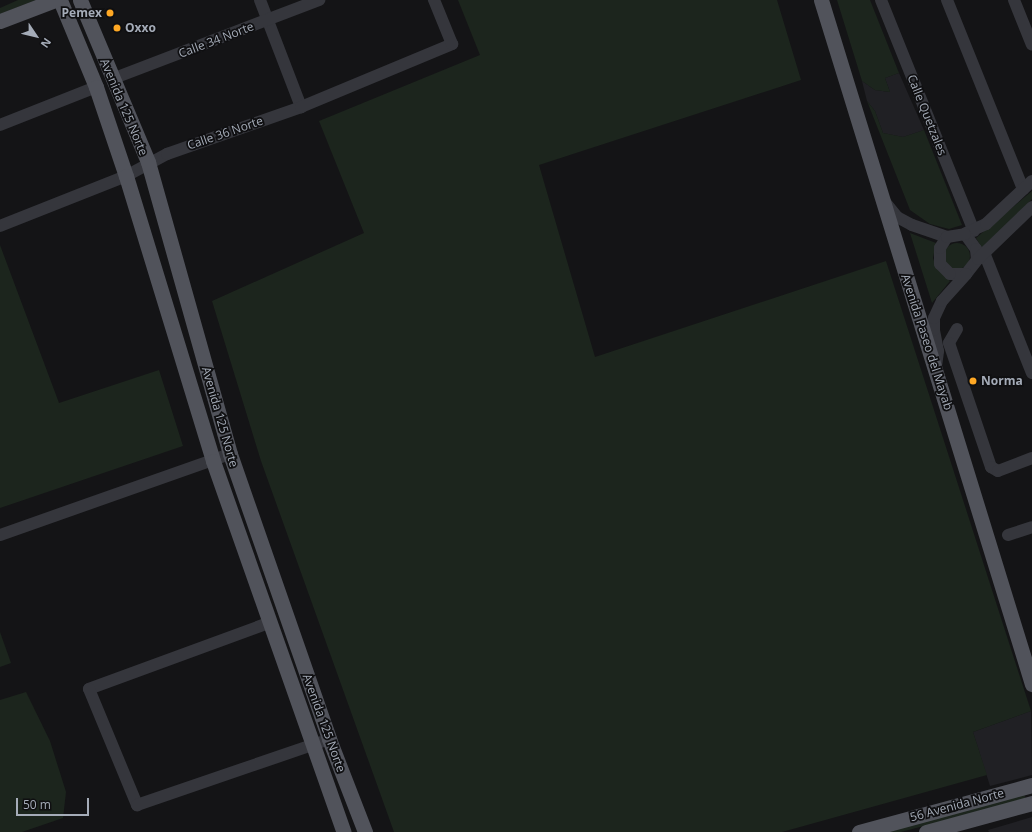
<!DOCTYPE html>
<html>
<head>
<meta charset="utf-8">
<style>
  body { margin:0 }
  #map { position:relative; width:1032px; height:832px; overflow:hidden; background:#141416; font-family:"Open Sans",sans-serif }
  div>[style] { position:absolute }
  .built>* { inset:0; background:#202024 }
  .green>* { inset:0; background:#1c251d }
  .round { border-radius:50% }
  .minor>* { height:12px; margin:-6px; padding:0 6px; transform-origin:6px; border-radius:6px; background:#35363c }
  .major>* { height:15px; margin:-7.5px; padding:0 7.5px; transform-origin:7.5px; border-radius:7.5px; background:#51535b }
  .dots>* { width:11px; height:11px; translate:-50% -50%; box-sizing:border-box; border:2px solid #0f0f11; border-radius:50% }
  span { translate:-50% -50%; white-space:nowrap; text-align:center; line-height:1.15; -webkit-text-stroke:3.5px #0f0f11; paint-order:stroke }
  .poi-label { font-size:12px; color:#a5acb8; font-weight:700 }
  .right { translate:-100% -50%; text-align:right }
  .left { translate:0 -50%; text-align:left }
  .street-label { font-size:12px; color:#a5acb8 }
  .north { position:absolute; left:16px; top:16px; width:40px; height:40px; -webkit-text-stroke:3px #0f0f11; paint-order:stroke; rotate:125deg; font-size:11px; font-weight:700; line-height:16px; text-align:center; color:#a5acb8 }
  .north::after { content:''; display:block; margin:auto; width:14px; height:18px; background:#a5acb8; clip-path:polygon(50% 0,100% 100%,50% 72%,0 100%) }
  .scale { position:absolute; left:16px; top:798px; width:73px; height:18px; box-sizing:border-box; border:2px solid #a5acb8; border-top:0; padding-left:5px; font-size:12px; line-height:14px; white-space:nowrap; color:#a5acb8; -webkit-text-stroke:3px #0f0f11; paint-order:stroke }
</style>
</head>
<body>
<div id="map">
  <div class="built">
    <div style="clip-path:polygon(899px 73px,924px 130px,903px 137px,883px 133px,875px 111px,867px 101px,862px 81px,875px 90px,890px 92px,885px 78px)"></div>
    <div style="clip-path:polygon(1031px 711px,1032px 775px,990px 786px,973px 732px)"></div>
    <div style="clip-path:polygon(1032px 817px,1032px 832px,989px 832px,988px 830px)"></div>
  </div>
  <div class="green">
    <div style="clip-path:polygon(18px 0,36px 0,0 14px,0 8px)"></div>
    <div style="clip-path:polygon(458px 0,777px 0,801px 80px,539px 165px,595px 357px,886px 261px,1031px 711px,973px 732px,987px 775px,782px 832px,394px 832px,261px 461px,212px 301px,364px 233px,319px 121px,480px 55px)"></div>
    <div style="clip-path:polygon(837px 0,870px 0,899px 73px,885px 78px,890px 92px,875px 90px,862px 81px)"></div>
    <div style="clip-path:polygon(867px 101px,875px 111px,883px 133px,903px 137px,924px 130px,962px 225px,949px 229px,930px 224px,910px 210px)"></div>
    <div style="clip-path:polygon(1032px 191px,1032px 199px,982px 248px,976px 238px)"></div>
    <div style="clip-path:polygon(910px 233px,936px 243px,933px 258px,936px 267px,950px 281px,932px 303px)"></div>
    <div class="round" style="left:944px;top:243px;width:26px;height:26px"></div>
    <div style="clip-path:polygon(0 245px,59px 403px,159px 370px,183px 446px,0 508px)"></div>
    <div style="clip-path:polygon(0 632px,11px 663px,0 667px)"></div>
    <div style="clip-path:polygon(26px 692px,50px 741px,66px 792px,63px 818px,22px 832px,0 832px,0 700px)"></div>
    <div style="clip-path:polygon(1024px 794px,1026px 799px,901px 832px,884px 832px)"></div>
  </div>
  <div class="minor">
    <div style="left:260px;top:0;width:115px;rotate:69deg"></div>
    <div style="left:881px;top:0;width:249px;rotate:68.1deg"></div>
    <div style="left:947px;top:0;width:204px;rotate:68.1deg"></div>
    <div style="left:1014px;top:0;width:48px;rotate:68.2deg"></div>
    <div style="left:112px;top:79px;width:222px;rotate:-20.9deg"></div>
    <div style="left:0;top:125px;width:103px;rotate:-21.6deg"></div>
    <div style="left:885px;top:202px;width:19px;rotate:51deg"></div>
    <div style="left:897px;top:217px;width:17px;rotate:28deg"></div>
    <div style="left:912px;top:225px;width:37px;rotate:19deg"></div>
    <div style="left:0;top:226px;width:136px;rotate:-21.6deg"></div>
    <div style="left:126px;top:176px;width:47px;rotate:-28.2deg"></div>
    <div style="left:167px;top:154px;width:142px;rotate:-19.3deg"></div>
    <div style="left:301px;top:107px;width:164px;rotate:-22.6deg"></div>
    <div style="left:452px;top:44px;width:48px;rotate:-112.2deg"></div>
    <div style="left:966px;top:233px;width:22px;rotate:-24deg"></div>
    <div style="left:986px;top:224px;width:63px;rotate:-43.1deg"></div>
    <div style="left:965px;top:234px;width:19px;rotate:54deg"></div>
    <div style="left:976px;top:249px;width:11px;rotate:85deg"></div>
    <div style="left:977px;top:260px;width:18px;rotate:128deg"></div>
    <div style="left:966px;top:274px;width:16px;rotate:180deg"></div>
    <div style="left:950px;top:274px;width:14px;rotate:-135deg"></div>
    <div style="left:940px;top:264px;width:16px;rotate:-90deg"></div>
    <div style="left:940px;top:248px;width:13px;rotate:-58deg"></div>
    <div style="left:947px;top:237px;width:18px;rotate:-9deg"></div>
    <div style="left:985px;top:255px;width:127px;rotate:68.3deg"></div>
    <div style="left:978px;top:259px;width:75px;rotate:-43.9deg"></div>
    <div style="left:957px;top:329px;width:16px;rotate:120deg"></div>
    <div style="left:949px;top:343px;width:131px;rotate:71.3deg"></div>
    <div style="left:991px;top:467px;width:8px;rotate:30deg"></div>
    <div style="left:998px;top:471px;width:36px;rotate:-21deg"></div>
    <div style="left:936px;top:366px;width:15px;rotate:-82deg"></div>
    <div style="left:938px;top:351px;width:21px;rotate:-101deg"></div>
    <div style="left:934px;top:330px;width:12px;rotate:-90deg"></div>
    <div style="left:934px;top:318px;width:19px;rotate:-65deg"></div>
    <div style="left:942px;top:301px;width:36px;rotate:-48deg"></div>
    <div style="left:0;top:535px;width:244px;rotate:-19.4deg"></div>
    <div style="left:1008px;top:535px;width:25px;rotate:-18deg"></div>
    <div style="left:271px;top:622px;width:194px;rotate:159.8deg"></div>
    <div style="left:89px;top:689px;width:126px;rotate:67.5deg"></div>
    <div style="left:137px;top:805px;width:194px;rotate:-18.9deg"></div>
  </div>
  <div class="major">
    <div style="left:60px;top:0;width:94px;rotate:67.5deg"></div>
    <div style="left:96px;top:87px;width:94px;rotate:71.4deg"></div>
    <div style="left:126px;top:176px;width:298px;rotate:73deg"></div>
    <div style="left:213px;top:461px;width:393px;rotate:70.6deg"></div>
    <div style="left:80px;top:0;width:176px;rotate:67.2deg"></div>
    <div style="left:148px;top:162px;width:303px;rotate:74.3deg"></div>
    <div style="left:230px;top:454px;width:302px;rotate:70.8deg"></div>
    <div style="left:329px;top:739px;width:100px;rotate:68.8deg"></div>
    <div style="left:821px;top:0;width:716px;rotate:72.86deg"></div>
    <div style="left:0;top:21px;width:59px;rotate:-20.9deg"></div>
    <div style="left:859px;top:832px;width:179px;rotate:-15.2deg"></div>
    <div style="left:926px;top:832px;width:110px;rotate:-15.3deg"></div>
  </div>
  <div class="dots">
    <div style="left:110px;top:13px;background:#ffa824"></div>
    <div style="left:117px;top:28px;background:#ffa824"></div>
    <div style="left:973px;top:381px;background:#ffa824"></div>
  </div>
  <div class="poi-label">
    <span class="right" style="left:102px;top:13px">Pemex</span>
    <span class="left" style="left:125px;top:28px">Oxxo</span>
    <span class="left" style="left:981px;top:381px">Norma</span>
  </div>
  <div class="street-label">
    <span style="left:216px;top:40px;rotate:-21deg">Calle 34 Norte</span>
    <span style="left:124px;top:107px;rotate:67deg">Avenida 125 Norte</span>
    <span style="left:927px;top:115px;rotate:68deg">Calle Quetzales</span>
    <span style="left:225px;top:133px;rotate:-19deg">Calle 36 Norte</span>
    <span style="left:927px;top:342px;rotate:72deg">Avenida Paseo del Mayab</span>
    <span style="left:220px;top:417px;rotate:74deg">Avenida 125 Norte</span>
    <span style="left:324px;top:723px;rotate:70deg">Avenida 125 Norte</span>
    <span style="left:957px;top:805px;rotate:-15deg">56 Avenida Norte</span>
  </div>
  <div class="north">N</div>
  <div class="scale">50 m</div>
</div>
</body>
</html>
